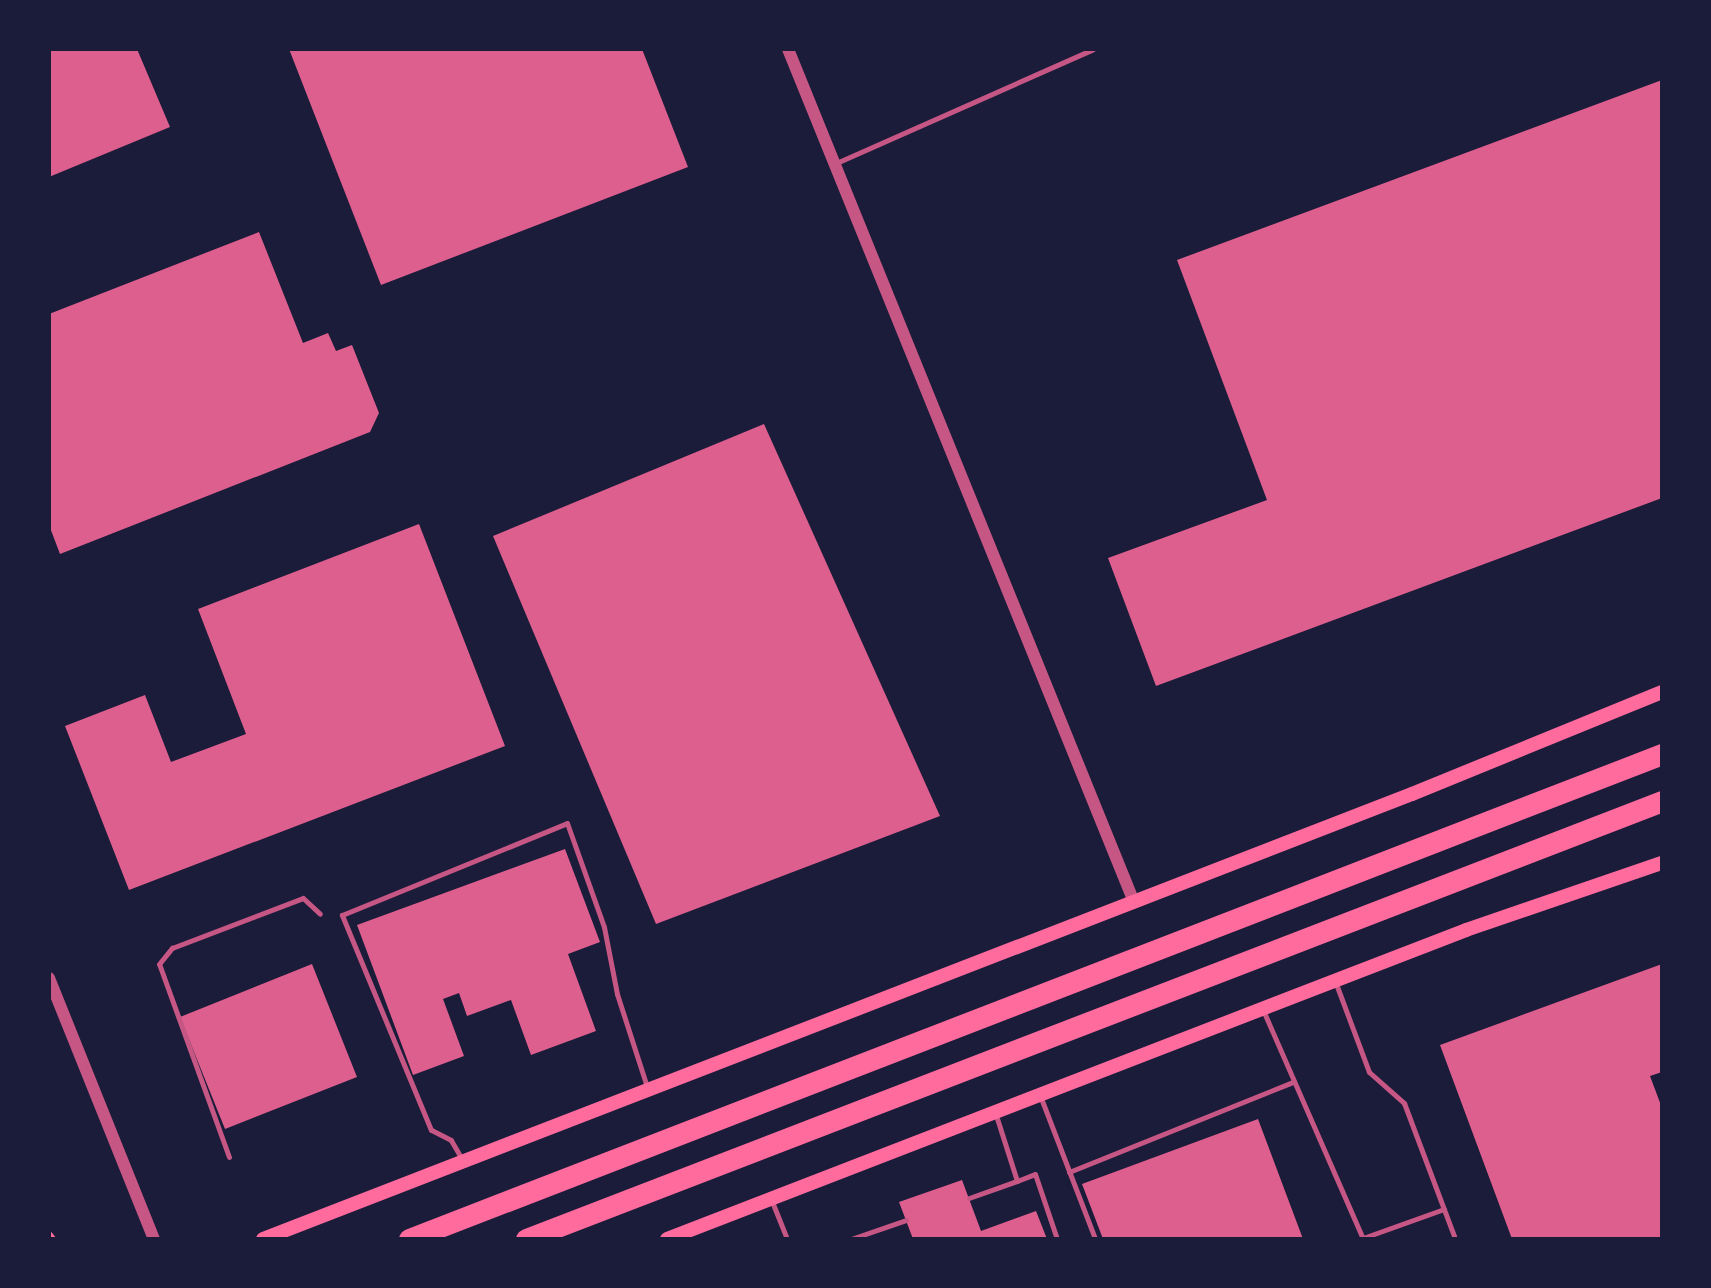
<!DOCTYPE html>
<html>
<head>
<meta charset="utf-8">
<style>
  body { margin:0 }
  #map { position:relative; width:1711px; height:1288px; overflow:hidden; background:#1b1b3a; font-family:"Roboto Serif",serif }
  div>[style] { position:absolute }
  .building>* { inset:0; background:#dd5f8e }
  .path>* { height:4.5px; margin:-2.25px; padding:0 2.25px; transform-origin:2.25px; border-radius:2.25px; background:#ff6b9d }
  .service>* { height:5px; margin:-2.5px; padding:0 2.5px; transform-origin:2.5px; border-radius:2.5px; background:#c65784 }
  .tertiary>* { height:12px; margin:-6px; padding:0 6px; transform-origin:6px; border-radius:6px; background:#c65784 }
  .secondary>* { height:14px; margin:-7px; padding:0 7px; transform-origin:7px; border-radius:7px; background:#ff6b9d }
  .motorway>* { height:21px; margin:-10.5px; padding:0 10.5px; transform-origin:10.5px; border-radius:10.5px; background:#ff6b9d }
  span { translate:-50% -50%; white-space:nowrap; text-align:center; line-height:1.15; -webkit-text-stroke:7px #1b1b3a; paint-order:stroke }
  .frame { position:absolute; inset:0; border:51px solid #1b1b3a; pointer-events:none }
</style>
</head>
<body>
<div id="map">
  <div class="building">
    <div style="clip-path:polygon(49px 49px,137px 49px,170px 127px,49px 177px)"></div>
    <div style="clip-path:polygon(289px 49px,642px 49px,688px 167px,381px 285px)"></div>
    <div style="clip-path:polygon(1662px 80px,1662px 498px,1156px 686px,1108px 558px,1267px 500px,1177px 260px)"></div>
    <div style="clip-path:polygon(259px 232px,303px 343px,328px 333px,336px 351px,352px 345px,379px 413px,370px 432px,60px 554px,49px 525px,49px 314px)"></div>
    <div style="clip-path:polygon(764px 424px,940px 816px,656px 924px,493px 536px)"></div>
    <div style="clip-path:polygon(419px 524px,505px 746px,129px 890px,65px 726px,145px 695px,171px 762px,246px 734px,198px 609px)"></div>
    <div style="clip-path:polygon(565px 849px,600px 942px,568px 954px,596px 1031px,531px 1055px,511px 1000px,467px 1016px,459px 993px,443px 999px,464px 1056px,413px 1075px,357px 925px)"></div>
    <div style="clip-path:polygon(312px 964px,357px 1077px,225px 1129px,180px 1017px)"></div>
    <div style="clip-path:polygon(1662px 964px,1662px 1072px,1650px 1076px,1662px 1108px,1662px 1239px,1512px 1239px,1440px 1045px)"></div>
    <div style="clip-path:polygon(1258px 1119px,1303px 1239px,1103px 1239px,1082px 1184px)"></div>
    <div style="clip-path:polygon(962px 1180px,981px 1231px,1036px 1211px,1047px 1239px,913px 1239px,899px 1202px)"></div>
  </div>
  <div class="path">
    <div style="left:50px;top:1234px;width:6px;rotate:51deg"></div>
  </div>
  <div class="service">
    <div style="left:834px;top:164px;width:283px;rotate:-23.9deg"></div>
    <div style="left:1335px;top:981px;width:97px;rotate:69.5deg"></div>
    <div style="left:1369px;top:1072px;width:47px;rotate:41.5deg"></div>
    <div style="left:1404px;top:1103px;width:145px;rotate:69.4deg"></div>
    <div style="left:1263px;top:1010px;width:250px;rotate:66.4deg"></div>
    <div style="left:1041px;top:1098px;width:151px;rotate:69deg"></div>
    <div style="left:229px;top:1157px;width:205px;rotate:-109.9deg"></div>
    <div style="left:159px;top:964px;width:21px;rotate:-51deg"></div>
    <div style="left:172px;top:948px;width:140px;rotate:-20.9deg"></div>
    <div style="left:303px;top:898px;width:23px;rotate:43deg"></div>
    <div style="left:463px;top:1161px;width:24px;rotate:-120deg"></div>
    <div style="left:451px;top:1140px;width:22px;rotate:-153deg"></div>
    <div style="left:431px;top:1130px;width:233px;rotate:-112.5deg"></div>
    <div style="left:342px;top:915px;width:243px;rotate:-22.2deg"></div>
    <div style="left:567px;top:823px;width:110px;rotate:70.4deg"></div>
    <div style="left:604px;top:927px;width:68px;rotate:79deg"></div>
    <div style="left:617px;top:994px;width:98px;rotate:72.1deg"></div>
    <div style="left:1069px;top:1172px;width:241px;rotate:-21.9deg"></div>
    <div style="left:1017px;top:1181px;width:19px;rotate:-21deg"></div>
    <div style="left:1035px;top:1174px;width:69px;rotate:71.3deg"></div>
    <div style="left:969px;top:1198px;width:51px;rotate:-19.5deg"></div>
    <div style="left:1017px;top:1181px;width:69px;rotate:-107.7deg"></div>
    <div style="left:771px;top:1199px;width:43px;rotate:68.2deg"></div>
    <div style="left:1363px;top:1238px;width:86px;rotate:-19.7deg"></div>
    <div style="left:851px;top:1239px;width:58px;rotate:-19.1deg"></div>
  </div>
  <div class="tertiary">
    <div style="left:788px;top:49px;width:921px;rotate:67.92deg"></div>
    <div style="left:49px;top:978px;width:281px;rotate:68.1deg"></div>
  </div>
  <div class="secondary">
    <div style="left:263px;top:1239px;width:1232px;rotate:-21.17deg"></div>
    <div style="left:1412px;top:794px;width:270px;rotate:-22.2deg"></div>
    <div style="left:667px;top:1239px;width:857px;rotate:-21.14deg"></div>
    <div style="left:1466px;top:930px;width:207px;rotate:-18.9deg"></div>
  </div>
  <div class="motorway">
    <div style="left:409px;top:1239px;width:1344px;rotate:-21.16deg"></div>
    <div style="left:526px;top:1239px;width:1218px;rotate:-21.08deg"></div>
  </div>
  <div class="frame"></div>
</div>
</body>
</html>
